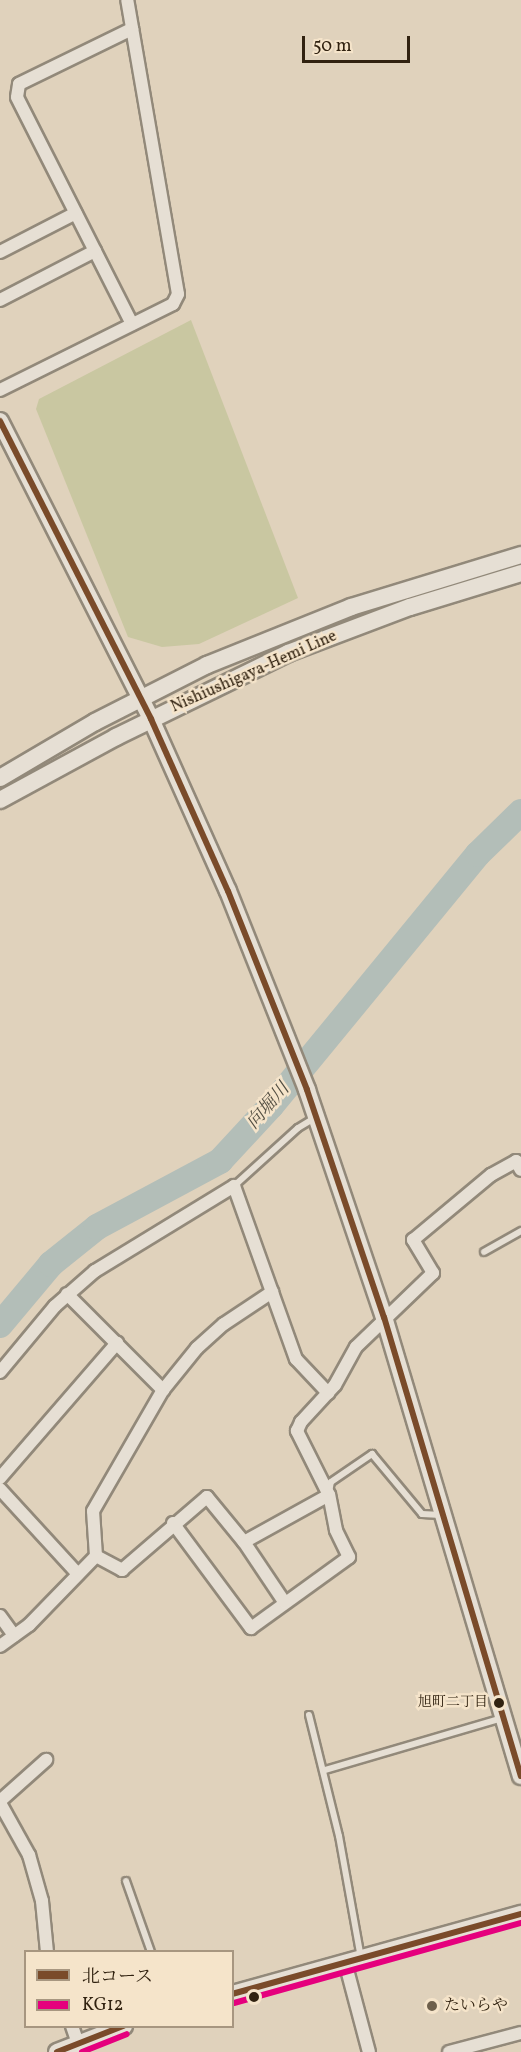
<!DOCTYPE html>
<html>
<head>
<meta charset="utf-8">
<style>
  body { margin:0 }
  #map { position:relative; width:521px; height:2052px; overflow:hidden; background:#e0d2bc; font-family:Vollkorn,"Noto Serif JP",serif }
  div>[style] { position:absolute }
  .green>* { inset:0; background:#c9c7a1 }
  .river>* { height:26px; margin:-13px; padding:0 13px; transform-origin:13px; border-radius:13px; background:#b3beb8 }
  .roads { filter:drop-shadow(2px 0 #92897a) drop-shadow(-2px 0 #92897a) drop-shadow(0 2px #92897a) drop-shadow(0 -2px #92897a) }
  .lane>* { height:6px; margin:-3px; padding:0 3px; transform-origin:3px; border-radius:3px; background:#e6dfd4 }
  .street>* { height:12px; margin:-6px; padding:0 6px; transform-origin:6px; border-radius:6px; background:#e6dfd4 }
  .secondary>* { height:16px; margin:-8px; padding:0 8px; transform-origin:8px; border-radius:8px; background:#e6dfd4 }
  .bus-1>* { height:6px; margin:-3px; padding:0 3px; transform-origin:3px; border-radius:3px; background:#7a4b2a }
  .bus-2>* { height:6px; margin:-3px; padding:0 3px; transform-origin:3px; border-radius:3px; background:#e5007d }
  .dots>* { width:16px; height:16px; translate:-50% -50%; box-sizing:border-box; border:3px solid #f5e4ca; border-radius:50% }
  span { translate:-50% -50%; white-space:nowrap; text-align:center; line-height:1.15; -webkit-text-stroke:5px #f5e4ca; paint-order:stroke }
  .bus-label { font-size:14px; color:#312210 }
  .right { translate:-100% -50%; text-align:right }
  .street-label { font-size:16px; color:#312210 }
  .poi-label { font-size:16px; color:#312210 }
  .left { translate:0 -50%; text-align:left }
  .water-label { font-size:18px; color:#524e42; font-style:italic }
  .legend { position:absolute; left:24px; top:1950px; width:210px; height:78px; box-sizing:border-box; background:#f5e4ca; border:2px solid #a79680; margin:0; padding:8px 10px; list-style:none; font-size:18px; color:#312210 }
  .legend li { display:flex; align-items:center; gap:12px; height:30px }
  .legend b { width:30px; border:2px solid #a79680 }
  .scale { position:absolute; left:302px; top:36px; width:108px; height:27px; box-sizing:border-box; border:3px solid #312210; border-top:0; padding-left:8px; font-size:18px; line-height:21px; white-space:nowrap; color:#312210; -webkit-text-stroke:4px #f5e4ca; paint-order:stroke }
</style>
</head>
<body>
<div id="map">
  <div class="green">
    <div style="clip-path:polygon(191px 320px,298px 598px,199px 644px,162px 647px,128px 637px,36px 409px,39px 399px)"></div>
  </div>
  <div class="river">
    <div style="left:0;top:1325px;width:80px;rotate:-50.1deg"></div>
    <div style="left:51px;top:1264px;width:59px;rotate:-38.8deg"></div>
    <div style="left:97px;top:1227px;width:140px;rotate:-28.2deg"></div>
    <div style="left:220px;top:1161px;width:75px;rotate:-47.2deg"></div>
    <div style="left:271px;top:1106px;width:326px;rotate:-50.6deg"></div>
    <div style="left:478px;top:854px;width:60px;rotate:-44.3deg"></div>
  </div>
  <div class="roads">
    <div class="lane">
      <div style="left:234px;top:1186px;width:86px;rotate:-42.2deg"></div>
      <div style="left:298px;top:1128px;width:21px;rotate:-31deg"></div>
      <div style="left:484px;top:1252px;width:43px;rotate:-29.6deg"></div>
      <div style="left:329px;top:1492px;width:10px;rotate:-79deg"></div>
      <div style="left:331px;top:1482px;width:50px;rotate:-34.3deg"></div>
      <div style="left:372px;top:1454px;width:78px;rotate:50.2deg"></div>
      <div style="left:422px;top:1514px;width:19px;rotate:3deg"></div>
      <div style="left:309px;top:1715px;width:125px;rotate:76.1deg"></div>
      <div style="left:339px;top:1836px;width:124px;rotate:79.8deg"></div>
      <div style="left:325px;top:1770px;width:185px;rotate:-16.3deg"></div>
      <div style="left:126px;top:1881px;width:75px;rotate:70.6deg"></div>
    </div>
    <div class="street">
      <div style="left:0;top:252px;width:85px;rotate:-27.2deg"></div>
      <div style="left:0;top:300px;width:107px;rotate:-27.3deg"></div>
      <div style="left:132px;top:324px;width:254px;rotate:-116.9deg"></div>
      <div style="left:17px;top:97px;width:13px;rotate:-81deg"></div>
      <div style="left:19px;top:84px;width:126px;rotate:-26deg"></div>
      <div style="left:0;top:390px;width:193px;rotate:-26.4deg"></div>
      <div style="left:173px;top:304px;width:11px;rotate:-63deg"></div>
      <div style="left:178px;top:294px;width:298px;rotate:-99.8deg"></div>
      <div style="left:67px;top:1294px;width:136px;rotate:45deg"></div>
      <div style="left:0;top:1372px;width:86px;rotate:-50.2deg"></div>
      <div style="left:55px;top:1306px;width:53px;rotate:-41.2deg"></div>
      <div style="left:95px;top:1271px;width:163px;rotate:-31.4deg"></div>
      <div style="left:234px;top:1186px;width:184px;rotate:70.3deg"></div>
      <div style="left:296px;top:1359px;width:47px;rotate:46.7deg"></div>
      <div style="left:0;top:1478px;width:179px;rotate:-49.1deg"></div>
      <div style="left:0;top:1489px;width:115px;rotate:47.5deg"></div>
      <div style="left:173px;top:1523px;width:131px;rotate:53.4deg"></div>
      <div style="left:251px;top:1628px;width:121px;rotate:-35.9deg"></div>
      <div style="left:349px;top:1557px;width:30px;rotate:-116deg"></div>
      <div style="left:336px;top:1530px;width:36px;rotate:-101deg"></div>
      <div style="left:329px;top:1495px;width:72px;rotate:-116.6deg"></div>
      <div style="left:297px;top:1431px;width:10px;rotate:-66deg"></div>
      <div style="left:301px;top:1422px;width:50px;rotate:-47.4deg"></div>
      <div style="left:335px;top:1385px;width:43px;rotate:-61.1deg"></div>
      <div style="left:356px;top:1347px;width:107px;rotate:-43.9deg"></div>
      <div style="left:433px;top:1273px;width:39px;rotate:-121deg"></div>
      <div style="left:413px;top:1240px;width:102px;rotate:-39.8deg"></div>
      <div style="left:491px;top:1175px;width:29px;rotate:-29deg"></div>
      <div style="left:516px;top:1161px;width:10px;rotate:61deg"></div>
      <div style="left:244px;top:1542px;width:97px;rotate:-28.9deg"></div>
      <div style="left:96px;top:1556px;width:45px;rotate:-93.8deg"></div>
      <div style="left:93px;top:1511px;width:140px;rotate:-60deg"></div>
      <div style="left:163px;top:1390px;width:54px;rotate:-51deg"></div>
      <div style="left:197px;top:1348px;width:36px;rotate:-42deg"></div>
      <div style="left:224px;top:1324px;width:58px;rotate:-33.7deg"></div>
      <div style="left:0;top:1616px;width:24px;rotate:54deg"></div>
      <div style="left:0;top:1646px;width:36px;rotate:-36deg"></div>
      <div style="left:29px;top:1625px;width:96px;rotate:-45.8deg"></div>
      <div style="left:96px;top:1556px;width:30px;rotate:28deg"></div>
      <div style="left:122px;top:1570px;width:112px;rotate:-40.7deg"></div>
      <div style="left:207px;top:1497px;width:58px;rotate:50.6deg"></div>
      <div style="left:244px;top:1542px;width:73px;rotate:56.1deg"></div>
      <div style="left:0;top:1801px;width:62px;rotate:-41.7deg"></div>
      <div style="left:0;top:1803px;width:60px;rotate:60.9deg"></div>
      <div style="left:29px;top:1855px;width:48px;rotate:74.2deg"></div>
      <div style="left:42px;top:1901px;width:51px;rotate:84.4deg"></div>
      <div style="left:345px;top:1962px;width:93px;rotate:75.1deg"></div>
      <div style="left:72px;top:2026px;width:18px;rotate:71deg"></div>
      <div style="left:449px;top:2052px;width:74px;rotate:-14.8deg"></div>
    </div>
    <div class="secondary">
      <div style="left:0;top:421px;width:334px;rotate:63.1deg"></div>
      <div style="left:151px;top:719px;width:188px;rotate:65.9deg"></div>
      <div style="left:228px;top:891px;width:214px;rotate:68.3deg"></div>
      <div style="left:307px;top:1090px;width:240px;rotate:71.3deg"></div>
      <div style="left:384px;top:1317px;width:479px;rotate:73.4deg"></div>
      <div style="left:0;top:778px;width:110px;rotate:-30.5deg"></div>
      <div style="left:95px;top:722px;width:126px;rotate:-27deg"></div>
      <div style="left:207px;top:665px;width:155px;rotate:-21.9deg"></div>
      <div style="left:351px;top:607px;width:178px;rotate:-17deg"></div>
      <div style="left:0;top:800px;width:132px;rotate:-28.5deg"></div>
      <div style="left:116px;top:737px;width:191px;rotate:-26deg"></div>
      <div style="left:288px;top:653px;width:130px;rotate:-20.7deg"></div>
      <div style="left:410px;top:607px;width:116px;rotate:-17deg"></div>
      <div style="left:232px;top:1994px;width:300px;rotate:-15.5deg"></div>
      <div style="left:57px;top:2052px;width:72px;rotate:-21.2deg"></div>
    </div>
  </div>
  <div class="bus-1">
    <div style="left:0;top:421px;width:334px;rotate:63.1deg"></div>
    <div style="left:151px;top:719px;width:188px;rotate:65.9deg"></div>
    <div style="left:228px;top:891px;width:214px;rotate:68.3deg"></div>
    <div style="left:307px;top:1090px;width:240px;rotate:71.3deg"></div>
    <div style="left:384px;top:1317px;width:479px;rotate:73.4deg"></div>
    <div style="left:232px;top:1994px;width:300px;rotate:-15.5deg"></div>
    <div style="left:57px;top:2052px;width:71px;rotate:-21.5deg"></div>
  </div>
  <div class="bus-2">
    <div style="left:234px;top:2003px;width:298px;rotate:-15.6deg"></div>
    <div style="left:82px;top:2052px;width:48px;rotate:-21.8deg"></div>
  </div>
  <div class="dots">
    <div style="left:499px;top:1703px;background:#312210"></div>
    <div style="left:254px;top:1997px;background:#312210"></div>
    <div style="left:432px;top:2006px;background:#6e604c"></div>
  </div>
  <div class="bus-label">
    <span class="right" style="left:488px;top:1703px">旭町二丁目</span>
  </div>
  <div class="street-label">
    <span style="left:254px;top:672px;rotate:-24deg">Nishiushigaya-Hemi Line</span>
  </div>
  <div class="poi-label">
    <span class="left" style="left:444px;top:2006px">たいらや</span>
  </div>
  <div class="water-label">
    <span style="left:269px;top:1107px;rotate:-49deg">向堀川</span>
  </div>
  <ul class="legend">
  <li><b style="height:8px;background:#7a4b2a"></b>北コース</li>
  <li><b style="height:8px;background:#e5007d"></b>KG12</li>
  </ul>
  <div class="scale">50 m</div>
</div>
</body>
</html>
